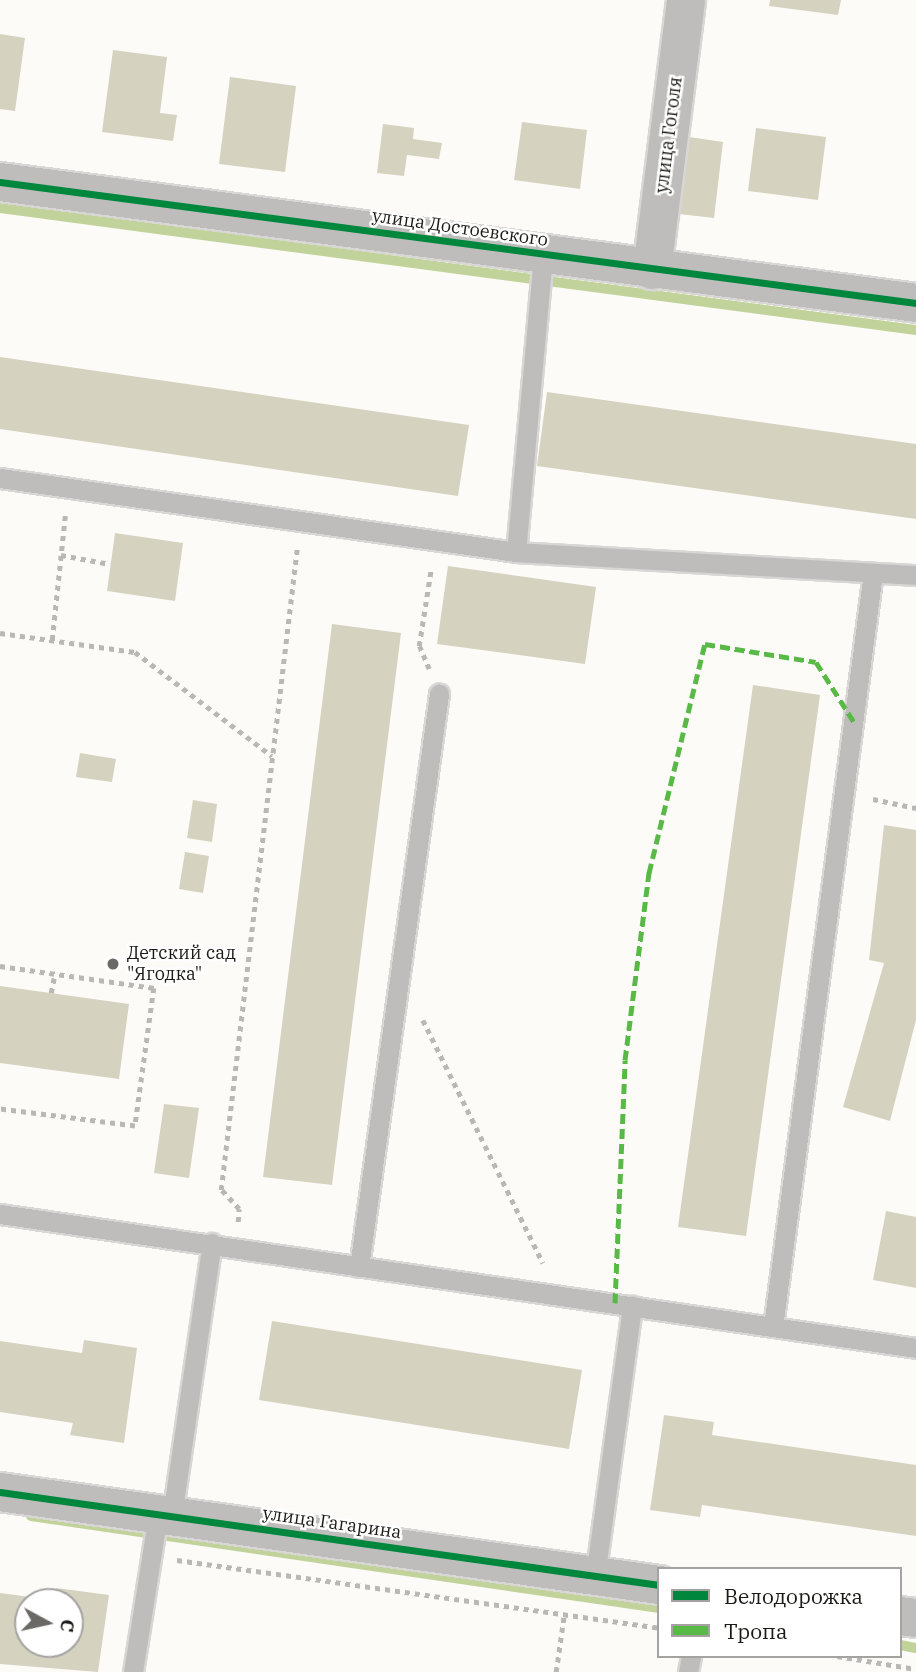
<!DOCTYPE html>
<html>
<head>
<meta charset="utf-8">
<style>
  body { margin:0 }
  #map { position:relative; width:916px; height:1672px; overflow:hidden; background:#fdfbf8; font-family:"IBM Plex Serif",serif }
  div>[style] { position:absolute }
  .stream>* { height:10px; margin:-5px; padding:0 5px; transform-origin:5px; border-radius:5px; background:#c1d39a }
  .building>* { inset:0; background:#d6d2c0 }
  .path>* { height:4.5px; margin-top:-2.25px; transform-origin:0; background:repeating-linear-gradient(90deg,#b9b8b7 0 5px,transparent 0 10px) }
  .roads { filter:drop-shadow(2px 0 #d8d7d5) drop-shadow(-2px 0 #d8d7d5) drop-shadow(0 2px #d8d7d5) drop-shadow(0 -2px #d8d7d5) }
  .service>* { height:19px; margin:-9.5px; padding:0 9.5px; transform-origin:9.5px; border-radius:9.5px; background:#bebdbc }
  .minor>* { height:38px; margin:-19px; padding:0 19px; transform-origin:19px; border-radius:19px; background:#bebdbc }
  .tertiary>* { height:38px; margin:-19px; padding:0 19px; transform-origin:19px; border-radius:19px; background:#bebdbc }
  .quiet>* { height:5px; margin-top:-2.5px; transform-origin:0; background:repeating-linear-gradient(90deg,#58b947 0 10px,transparent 0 15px) }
  .cycleway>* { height:7px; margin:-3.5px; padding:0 3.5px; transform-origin:3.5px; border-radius:3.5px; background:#00873e }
  .dots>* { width:19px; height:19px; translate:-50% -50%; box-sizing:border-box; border:4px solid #fff; border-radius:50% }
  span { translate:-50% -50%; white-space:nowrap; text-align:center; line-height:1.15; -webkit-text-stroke:5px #fff; paint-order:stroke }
  .street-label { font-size:18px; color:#1b1a17 }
  .poi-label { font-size:18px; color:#1b1a17 }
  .left { translate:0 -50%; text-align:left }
  .legend { position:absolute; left:657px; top:1567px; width:245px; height:91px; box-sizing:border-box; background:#fff; border:2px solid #a4a3a2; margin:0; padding:9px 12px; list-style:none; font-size:21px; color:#1b1a17 }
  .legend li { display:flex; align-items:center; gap:14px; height:35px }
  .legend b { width:35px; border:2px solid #a4a3a2 }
  .north { position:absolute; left:14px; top:1588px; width:70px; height:70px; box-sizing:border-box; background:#fff; border:2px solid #a4a3a2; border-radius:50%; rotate:98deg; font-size:19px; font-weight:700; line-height:28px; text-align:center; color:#1b1a17 }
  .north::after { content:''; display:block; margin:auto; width:24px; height:32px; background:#6a6966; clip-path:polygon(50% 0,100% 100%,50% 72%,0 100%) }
</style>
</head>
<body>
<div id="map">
  <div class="stream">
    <div style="left:0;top:208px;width:924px;rotate:7.59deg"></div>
    <div style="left:31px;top:1516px;width:635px;rotate:8.33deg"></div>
    <div style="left:900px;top:1645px;width:16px;rotate:11deg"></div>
  </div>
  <div class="building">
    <div style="clip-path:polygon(770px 0,841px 0,838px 15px,769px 6px)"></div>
    <div style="clip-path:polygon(0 34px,25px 38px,15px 111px,0 109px)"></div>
    <div style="clip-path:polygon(113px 50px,167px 57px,160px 113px,177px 115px,173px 141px,102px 132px)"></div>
    <div style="clip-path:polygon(230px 77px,296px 86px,285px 172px,219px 164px)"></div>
    <div style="clip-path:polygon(522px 122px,587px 130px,580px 189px,514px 180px)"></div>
    <div style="clip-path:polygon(383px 124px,414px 128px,413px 139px,442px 143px,439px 159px,407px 155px,404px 176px,377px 173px)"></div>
    <div style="clip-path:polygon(756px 128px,826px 137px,818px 200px,748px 191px)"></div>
    <div style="clip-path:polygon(689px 137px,723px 142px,714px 218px,679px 214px)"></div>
    <div style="clip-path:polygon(0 357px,469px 425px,458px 496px,0 429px)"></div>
    <div style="clip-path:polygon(547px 392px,916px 444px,916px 519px,537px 466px)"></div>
    <div style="clip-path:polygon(115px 533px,183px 543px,175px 601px,107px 591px)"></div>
    <div style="clip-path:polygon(448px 566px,596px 587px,585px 664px,437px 644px)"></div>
    <div style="clip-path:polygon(332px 624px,401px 633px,332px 1185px,263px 1177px)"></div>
    <div style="clip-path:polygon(753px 685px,820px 695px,746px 1236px,678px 1227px)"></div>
    <div style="clip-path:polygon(80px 753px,116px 759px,112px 782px,76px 777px)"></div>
    <div style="clip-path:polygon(193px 800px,217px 804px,212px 842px,187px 838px)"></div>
    <div style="clip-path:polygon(884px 825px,916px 830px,916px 1020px,890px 1121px,843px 1107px,884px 963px,869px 960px)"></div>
    <div style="clip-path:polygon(185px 852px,209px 856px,203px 893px,179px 889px)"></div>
    <div style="clip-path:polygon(0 986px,129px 1004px,119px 1079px,0 1063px)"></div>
    <div style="clip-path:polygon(164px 1104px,199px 1108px,189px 1178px,154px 1173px)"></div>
    <div style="clip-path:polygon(886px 1211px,916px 1217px,916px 1288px,873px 1280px)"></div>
    <div style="clip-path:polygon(272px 1321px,582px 1370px,569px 1449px,259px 1400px)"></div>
    <div style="clip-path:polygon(84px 1340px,137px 1348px,124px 1443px,70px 1435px,73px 1423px,0 1412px,0 1341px,82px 1353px)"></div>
    <div style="clip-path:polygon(664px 1415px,714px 1422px,712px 1435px,916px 1465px,916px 1536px,702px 1505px,700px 1517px,650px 1510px)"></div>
    <div style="clip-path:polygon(56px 1588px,109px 1595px,98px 1672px,0 1664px,0 1593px,53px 1600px,28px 1602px,28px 1644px,70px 1644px,70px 1602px,54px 1602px)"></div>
  </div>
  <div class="path">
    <div style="left:61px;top:555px;width:50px;rotate:10.4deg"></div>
    <div style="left:0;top:633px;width:136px;rotate:8deg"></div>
    <div style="left:135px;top:652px;width:172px;rotate:37.2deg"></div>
    <div style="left:52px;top:640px;width:125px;rotate:-84deg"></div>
    <div style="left:429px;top:669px;width:25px;rotate:-113deg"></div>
    <div style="left:419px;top:646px;width:78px;rotate:-81.1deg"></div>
    <div style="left:873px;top:799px;width:44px;rotate:11.8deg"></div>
    <div style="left:0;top:966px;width:156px;rotate:8.1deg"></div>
    <div style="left:154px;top:988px;width:139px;rotate:97.8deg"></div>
    <div style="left:135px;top:1126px;width:136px;rotate:-172.8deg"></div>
    <div style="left:51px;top:993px;width:20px;rotate:-79deg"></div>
    <div style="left:423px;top:1020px;width:271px;rotate:63.7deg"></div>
    <div style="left:238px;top:1222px;width:13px;rotate:-86deg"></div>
    <div style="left:239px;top:1209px;width:26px;rotate:-133deg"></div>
    <div style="left:221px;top:1190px;width:645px;rotate:-83.24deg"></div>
    <div style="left:177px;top:1560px;width:487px;rotate:8deg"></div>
    <div style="left:837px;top:1656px;width:80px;rotate:9.3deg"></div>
    <div style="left:556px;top:1672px;width:58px;rotate:-82deg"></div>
  </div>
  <div class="roads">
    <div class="service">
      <div style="left:543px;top:256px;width:297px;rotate:95.2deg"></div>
      <div style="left:516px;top:552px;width:401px;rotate:3.3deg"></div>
      <div style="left:0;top:478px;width:521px;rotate:8.16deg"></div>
      <div style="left:0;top:1214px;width:926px;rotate:8.32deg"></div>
      <div style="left:359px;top:1267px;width:579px;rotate:-82.05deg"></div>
      <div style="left:773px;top:1327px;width:761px;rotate:-82.45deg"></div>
      <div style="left:172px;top:1516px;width:276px;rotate:-81.7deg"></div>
      <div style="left:595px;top:1577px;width:274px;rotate:-82.2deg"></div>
      <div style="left:133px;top:1672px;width:160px;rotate:-81deg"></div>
      <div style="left:688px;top:1672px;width:16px;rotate:-79deg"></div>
    </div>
    <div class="minor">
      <div style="left:652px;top:270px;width:272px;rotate:-82.8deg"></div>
    </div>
    <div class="tertiary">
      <div style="left:0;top:182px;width:924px;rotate:7.52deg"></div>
      <div style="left:0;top:1492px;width:666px;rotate:8.03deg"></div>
      <div style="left:900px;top:1616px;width:16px;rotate:7deg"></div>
    </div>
  </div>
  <div class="quiet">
    <div style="left:615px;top:1303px;width:243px;rotate:-87.6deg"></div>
    <div style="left:625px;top:1060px;width:189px;rotate:-82.7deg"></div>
    <div style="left:649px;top:873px;width:236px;rotate:-76.3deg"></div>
    <div style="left:705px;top:644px;width:112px;rotate:9.2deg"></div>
    <div style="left:816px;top:662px;width:71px;rotate:57.7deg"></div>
  </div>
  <div class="cycleway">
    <div style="left:0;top:182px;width:924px;rotate:7.52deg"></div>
    <div style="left:0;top:1492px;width:666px;rotate:8.03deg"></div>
  </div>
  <div class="dots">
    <div style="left:113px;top:964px;background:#6a6966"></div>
  </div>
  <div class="street-label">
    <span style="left:669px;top:135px;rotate:-83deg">улица Гоголя</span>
    <span style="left:460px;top:228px;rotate:8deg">улица Достоевского</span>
    <span style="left:332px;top:1523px;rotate:8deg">улица Гагарина</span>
  </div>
  <div class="poi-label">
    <span class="left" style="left:127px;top:964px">Детский сад<br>"Ягодка"</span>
  </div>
  <ul class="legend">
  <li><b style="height:9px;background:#00873e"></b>Велодорожка</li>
  <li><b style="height:9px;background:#58b947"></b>Тропа</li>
  </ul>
  <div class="north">С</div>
</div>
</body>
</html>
